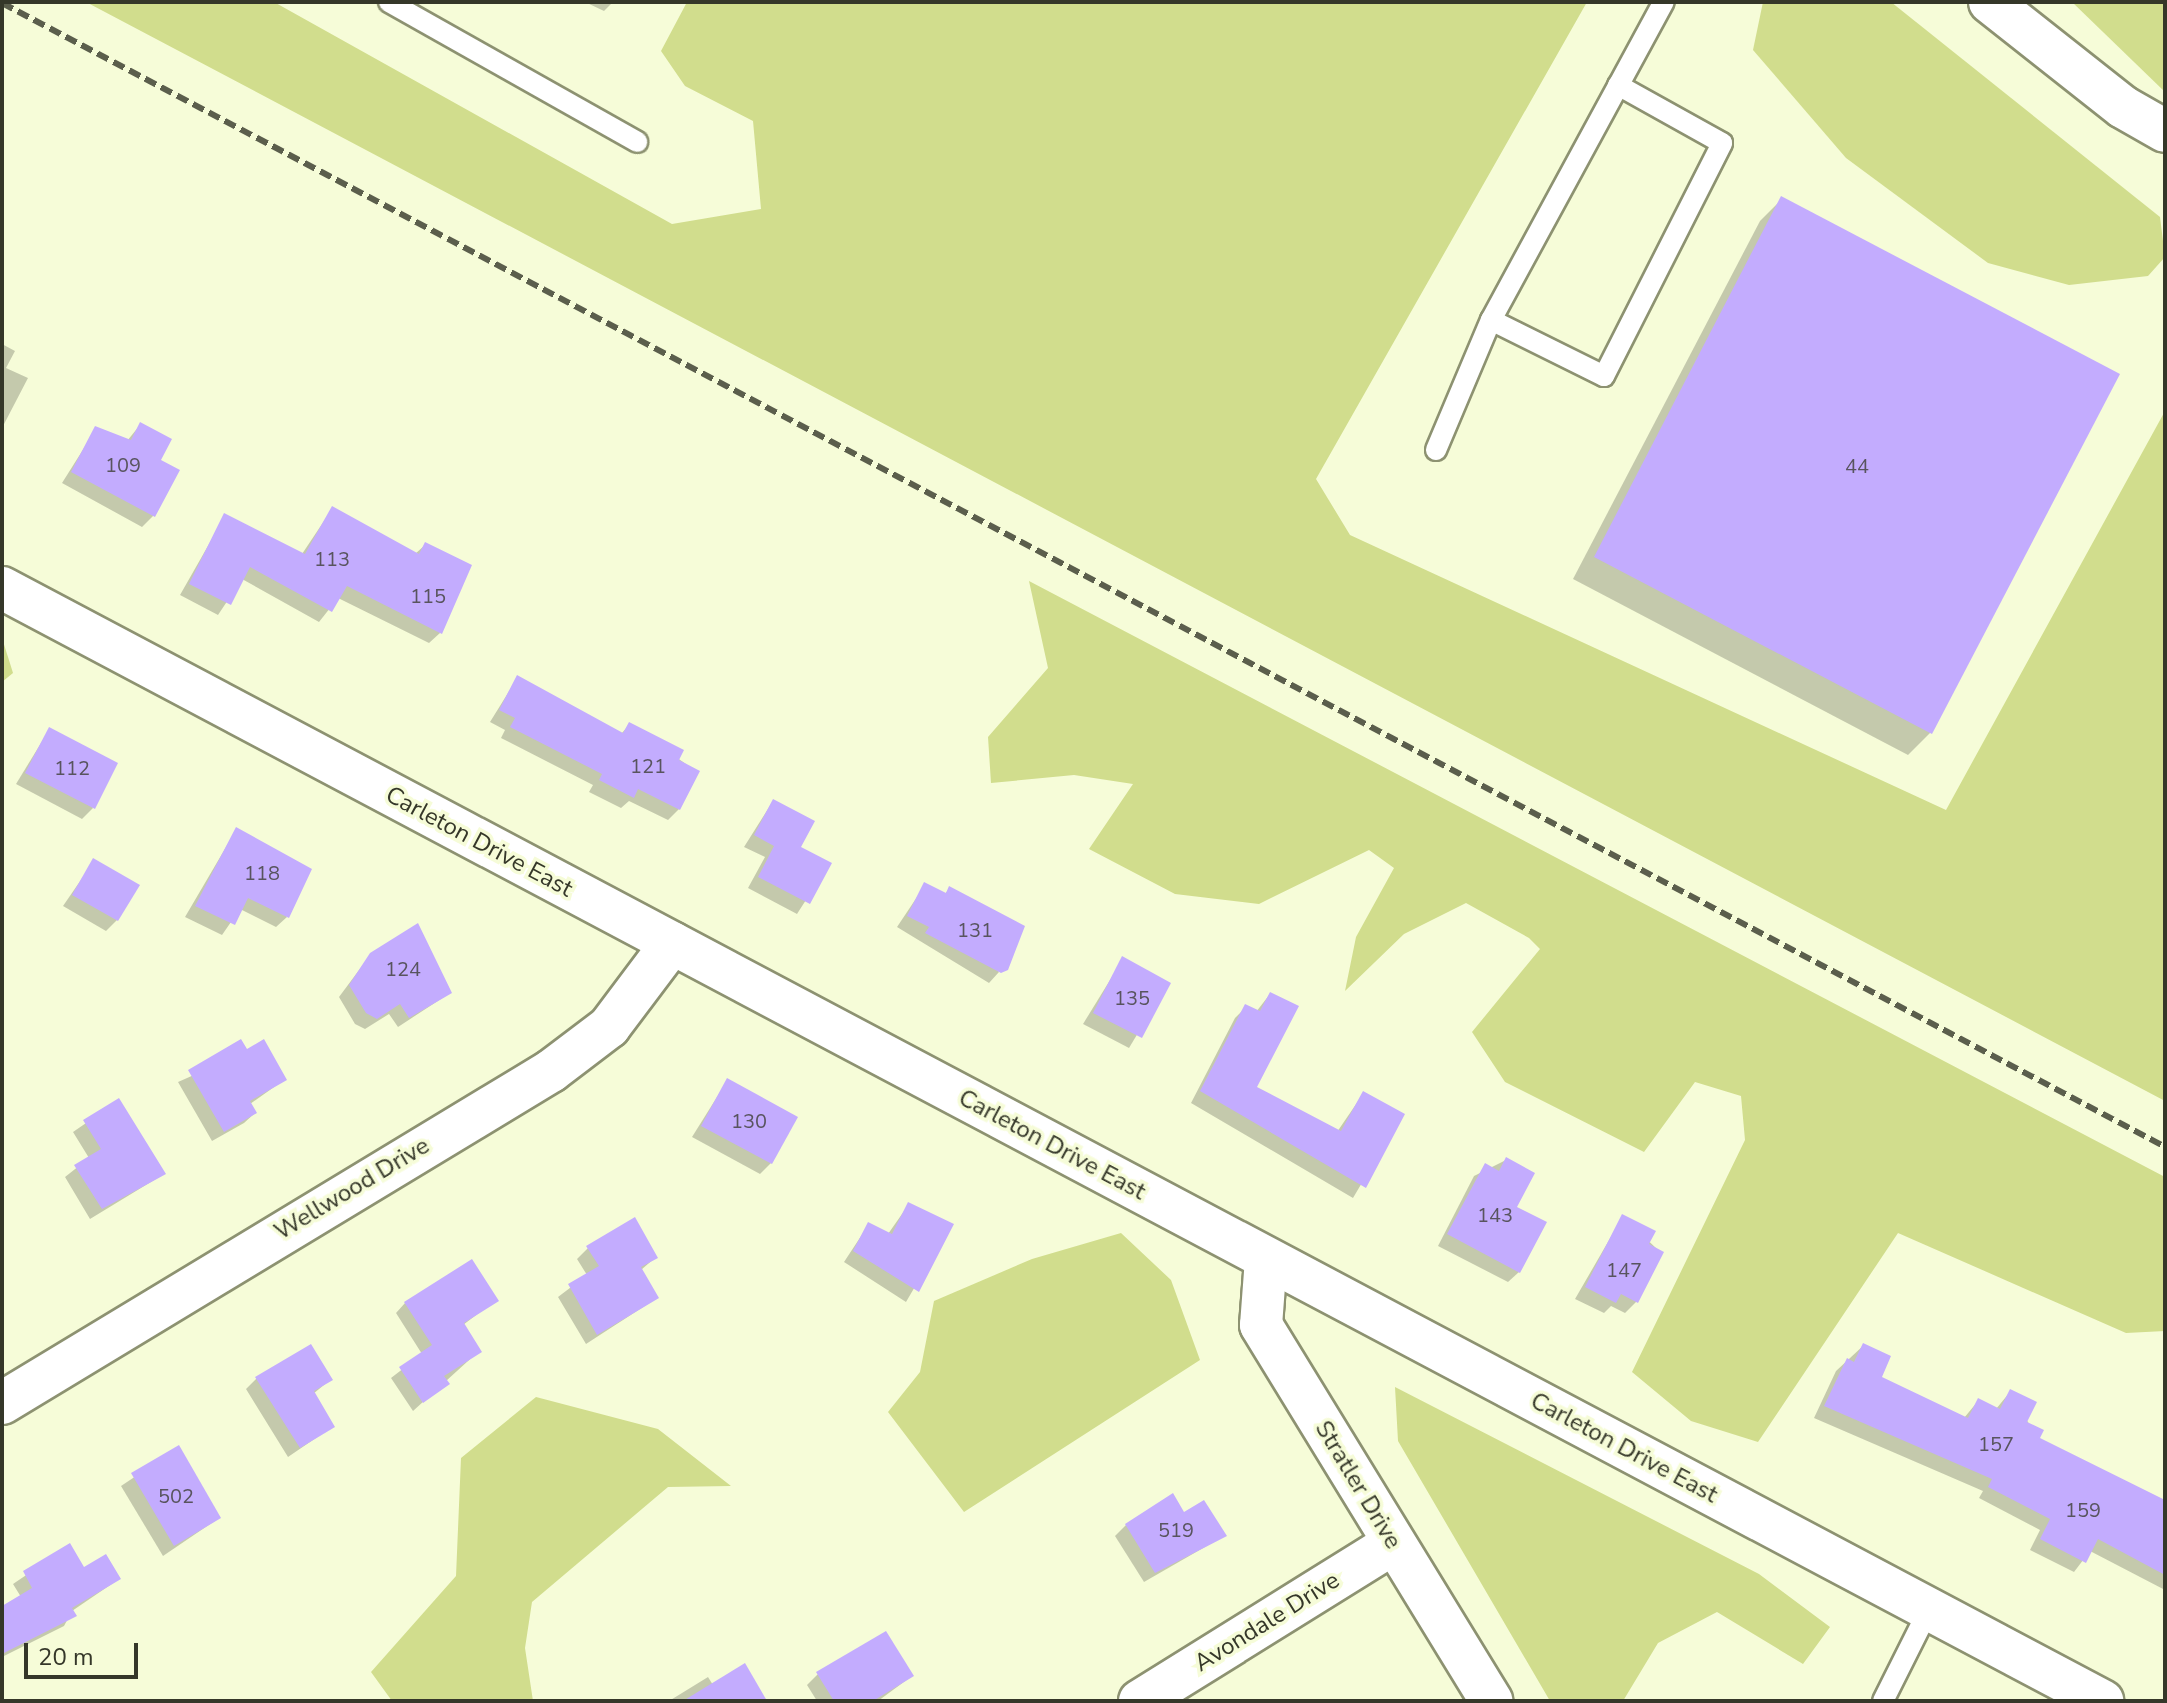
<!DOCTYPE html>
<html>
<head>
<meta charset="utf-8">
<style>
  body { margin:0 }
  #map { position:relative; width:2167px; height:1703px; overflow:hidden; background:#f6fcd8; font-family:"Nunito Sans",sans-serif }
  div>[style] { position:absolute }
  .green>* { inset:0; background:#d1dd8d }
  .shadow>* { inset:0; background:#0003 }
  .building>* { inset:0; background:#c3acfe }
  .roads { filter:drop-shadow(2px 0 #8d9271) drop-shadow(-2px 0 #8d9271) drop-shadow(0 2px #8d9271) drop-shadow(0 -2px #8d9271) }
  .service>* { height:20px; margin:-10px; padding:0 10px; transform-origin:10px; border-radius:10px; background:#fff }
  .minor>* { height:42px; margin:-21px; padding:0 21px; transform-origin:21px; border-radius:21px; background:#fff }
  .rail>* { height:6px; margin-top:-3px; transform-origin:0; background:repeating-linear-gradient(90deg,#5b5e4c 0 12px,transparent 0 18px) }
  span { translate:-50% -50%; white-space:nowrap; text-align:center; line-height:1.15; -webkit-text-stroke:7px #f6fcd8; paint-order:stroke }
  .number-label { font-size:20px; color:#58545e }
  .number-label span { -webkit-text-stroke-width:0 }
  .street-label { font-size:24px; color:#353729 }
  .frame { position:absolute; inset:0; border:4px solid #353729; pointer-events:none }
  .scale { position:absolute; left:24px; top:1643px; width:114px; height:36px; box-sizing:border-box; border:4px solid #353729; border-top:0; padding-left:10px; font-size:24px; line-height:28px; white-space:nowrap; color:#353729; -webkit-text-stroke:6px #f6fcd8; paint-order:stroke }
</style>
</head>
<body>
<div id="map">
  <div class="green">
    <div style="clip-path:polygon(86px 2px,274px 2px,672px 224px,761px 209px,753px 121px,685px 86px,661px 51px,687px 2px,1587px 2px,1316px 479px,1350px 535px,1946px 810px,2165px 411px,2165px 1101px)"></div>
    <div style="clip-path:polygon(1763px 2px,1891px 2px,2160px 217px,2165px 257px,2148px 276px,2069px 285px,1988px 263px,1846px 158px,1753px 50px)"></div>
    <div style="clip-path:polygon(2072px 2px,2165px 2px,2165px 92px)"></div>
    <div style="clip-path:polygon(1029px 581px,2165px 1177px,2165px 1331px,2126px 1333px,1898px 1233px,1758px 1442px,1691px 1421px,1632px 1372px,1745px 1140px,1741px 1096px,1695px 1082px,1644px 1152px,1505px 1082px,1472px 1032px,1540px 949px,1529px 938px,1466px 903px,1404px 934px,1345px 991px,1356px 937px,1394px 868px,1369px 850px,1259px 904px,1175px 894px,1089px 849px,1133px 784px,1074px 775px,991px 783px,988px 737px,1048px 668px)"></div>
    <div style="clip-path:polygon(2px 638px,13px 673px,2px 682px)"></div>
    <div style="clip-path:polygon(1121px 1233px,1171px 1280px,1200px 1360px,964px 1512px,888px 1412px,920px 1372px,934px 1301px,1032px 1259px)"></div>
    <div style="clip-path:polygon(1395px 1387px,1759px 1574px,1830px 1627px,1803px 1664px,1717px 1612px,1658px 1643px,1623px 1701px,1550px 1701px,1398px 1441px)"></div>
    <div style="clip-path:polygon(536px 1397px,658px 1429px,731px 1486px,668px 1487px,532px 1602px,525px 1648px,533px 1701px,392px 1701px,371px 1672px,456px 1576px,461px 1458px)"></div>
  </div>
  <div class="shadow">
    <div style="clip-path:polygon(585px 2px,613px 2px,604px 11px)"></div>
    <div style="clip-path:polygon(1782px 199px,2117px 375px,1930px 733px,1908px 755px,1573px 579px,1760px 221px)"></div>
    <div style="clip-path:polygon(2px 344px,15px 351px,6px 368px,28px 378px,2px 428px)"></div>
    <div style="clip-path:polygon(140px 425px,159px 461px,153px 516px,142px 527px,62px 483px,96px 429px,127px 441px)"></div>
    <div style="clip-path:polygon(332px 509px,415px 554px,425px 545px,440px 633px,429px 643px,338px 598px,319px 622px,242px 579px,218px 615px,180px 595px,225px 516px,302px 554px)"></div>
    <div style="clip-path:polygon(518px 677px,621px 734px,630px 724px,697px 772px,679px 809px,668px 820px,629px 801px,621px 808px,589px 792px,593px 785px,501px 738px,505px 730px,490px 722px)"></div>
    <div style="clip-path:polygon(49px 730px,93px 808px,82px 819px,16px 784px)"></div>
    <div style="clip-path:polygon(773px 801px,798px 848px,829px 864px,797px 914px,748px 888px,765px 857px,744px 847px)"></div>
    <div style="clip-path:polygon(236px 830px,287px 917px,276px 927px,240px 909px,222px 935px,185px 917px)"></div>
    <div style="clip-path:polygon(94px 861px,117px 920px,106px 931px,63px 906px)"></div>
    <div style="clip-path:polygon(925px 885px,944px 895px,949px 889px,999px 972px,989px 983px,897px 927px)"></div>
    <div style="clip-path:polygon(371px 954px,450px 993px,398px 1027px,389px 1014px,365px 1029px,355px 1024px,339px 997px)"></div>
    <div style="clip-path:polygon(1123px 959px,1168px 983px,1129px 1048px,1083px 1024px)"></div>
    <div style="clip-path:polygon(1270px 994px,1254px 1088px,1337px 1132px,1363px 1094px,1402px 1115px,1353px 1198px,1191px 1103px,1235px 1018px,1246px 1007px,1256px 1012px)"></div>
    <div style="clip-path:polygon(246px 1052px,284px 1080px,250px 1104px,255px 1113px,244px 1123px,212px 1141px,178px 1082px)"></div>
    <div style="clip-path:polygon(727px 1081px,771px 1163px,760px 1174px,692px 1137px)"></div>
    <div style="clip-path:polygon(118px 1101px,164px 1174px,90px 1219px,65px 1177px,89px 1158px,73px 1132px)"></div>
    <div style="clip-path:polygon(1506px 1160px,1519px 1272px,1508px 1282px,1438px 1246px,1474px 1176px)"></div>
    <div style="clip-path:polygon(909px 1204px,951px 1225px,906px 1302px,844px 1262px,869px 1224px,888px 1234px)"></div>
    <div style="clip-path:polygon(1623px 1216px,1661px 1253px,1636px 1302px,1625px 1313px,1611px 1306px,1604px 1313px,1575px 1299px)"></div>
    <div style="clip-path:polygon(588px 1248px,656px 1257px,641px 1270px,657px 1298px,586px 1344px,558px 1297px,587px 1275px,577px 1259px)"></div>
    <div style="clip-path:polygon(496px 1300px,463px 1325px,479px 1351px,413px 1411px,391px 1378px,422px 1354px,396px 1313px,405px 1303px)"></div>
    <div style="clip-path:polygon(1864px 1345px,1879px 1378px,1964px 1418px,1978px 1401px,1996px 1409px,2010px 1392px,2038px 1439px,2165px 1503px,2165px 1590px,2090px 1551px,2074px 1572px,2030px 1550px,2040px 1530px,1979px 1498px,1983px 1491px,1814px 1418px,1836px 1371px)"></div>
    <div style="clip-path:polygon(257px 1378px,330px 1380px,313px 1394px,332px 1427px,288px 1457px,246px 1389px)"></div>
    <div style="clip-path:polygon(178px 1448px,219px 1518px,163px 1556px,121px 1486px)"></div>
    <div style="clip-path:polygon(1184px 1514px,1224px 1536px,1144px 1582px,1115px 1536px,1126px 1525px)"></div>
    <div style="clip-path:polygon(69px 1546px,83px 1570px,119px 1579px,72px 1611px,64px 1626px,2px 1657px,2px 1608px,21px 1597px,13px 1584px)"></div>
    <div style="clip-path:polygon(818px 1674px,912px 1676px,878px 1701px,817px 1701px,807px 1685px)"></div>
    <div style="clip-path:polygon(708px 1677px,713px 1685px,765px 1701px,669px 1701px)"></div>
  </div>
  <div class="building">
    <div style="clip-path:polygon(1781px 196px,2120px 374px,1932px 734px,1594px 557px)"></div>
    <div style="clip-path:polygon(140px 422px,172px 439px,161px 460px,180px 470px,155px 517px,71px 472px,95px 426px,131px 440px)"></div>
    <div style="clip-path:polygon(332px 506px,419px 554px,425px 542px,472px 565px,442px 634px,347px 586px,332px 612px,250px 567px,231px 605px,189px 584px,224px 513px,305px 554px)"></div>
    <div style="clip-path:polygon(517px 675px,623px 733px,629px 722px,684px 750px,679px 760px,700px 771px,680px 810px,638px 789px,634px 798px,599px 780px,602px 774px,510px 727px,515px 718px,499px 710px)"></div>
    <div style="clip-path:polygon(49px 727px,118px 763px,95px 809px,25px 773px)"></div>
    <div style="clip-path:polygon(773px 799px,815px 821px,801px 847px,832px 863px,810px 904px,758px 877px,774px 846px,754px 835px)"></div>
    <div style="clip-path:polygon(236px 827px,312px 869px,289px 918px,248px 898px,235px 925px,195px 906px)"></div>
    <div style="clip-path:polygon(93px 858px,140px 885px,118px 921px,72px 895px)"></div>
    <div style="clip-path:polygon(924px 882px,946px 893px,949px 886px,1025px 926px,1008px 970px,1001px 973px,925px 933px,929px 927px,907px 916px)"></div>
    <div style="clip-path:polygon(418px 923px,452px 993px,409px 1018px,400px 1004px,377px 1019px,366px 1013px,349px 985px,370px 953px)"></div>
    <div style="clip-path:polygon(1122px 956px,1171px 983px,1142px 1038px,1093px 1013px)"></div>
    <div style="clip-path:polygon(1270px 992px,1299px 1006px,1257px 1087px,1341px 1131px,1363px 1091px,1405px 1114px,1366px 1188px,1200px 1091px,1245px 1004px,1260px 1011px)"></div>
    <div style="clip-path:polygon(241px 1039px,247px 1049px,264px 1039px,287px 1080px,250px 1101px,257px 1113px,224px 1132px,188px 1070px)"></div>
    <div style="clip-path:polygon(727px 1078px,798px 1117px,772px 1164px,701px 1126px)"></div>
    <div style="clip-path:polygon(119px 1098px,166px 1174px,102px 1209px,74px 1165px,101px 1149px,83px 1120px)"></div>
    <div style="clip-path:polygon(1506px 1157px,1535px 1173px,1517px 1207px,1547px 1222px,1520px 1273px,1447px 1234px,1485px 1163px,1499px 1171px)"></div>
    <div style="clip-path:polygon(908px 1202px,954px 1224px,919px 1292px,853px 1251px,868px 1222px,892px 1234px)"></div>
    <div style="clip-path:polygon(1622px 1214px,1656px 1231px,1649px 1244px,1664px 1252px,1638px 1303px,1621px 1294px,1616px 1303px,1585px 1287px)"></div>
    <div style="clip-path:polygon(635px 1217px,658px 1258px,641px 1267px,659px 1298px,597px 1335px,568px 1284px,599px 1266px,586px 1246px)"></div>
    <div style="clip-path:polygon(472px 1259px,499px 1301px,464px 1323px,482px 1352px,444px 1376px,450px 1384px,423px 1403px,399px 1367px,432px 1345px,404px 1302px)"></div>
    <div style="clip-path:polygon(1863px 1343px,1891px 1356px,1882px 1377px,1968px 1418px,1978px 1398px,2000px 1409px,2010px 1389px,2037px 1402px,2027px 1422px,2044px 1430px,2040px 1438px,2165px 1500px,2165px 1575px,2098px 1539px,2086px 1563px,2040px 1539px,2050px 1519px,1988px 1487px,1992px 1479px,1824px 1406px,1847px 1358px,1854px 1362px)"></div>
    <div style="clip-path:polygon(311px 1344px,333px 1380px,314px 1391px,335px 1427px,300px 1448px,255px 1377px)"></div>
    <div style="clip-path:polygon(179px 1445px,221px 1518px,174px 1546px,131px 1473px)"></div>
    <div style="clip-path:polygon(1173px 1493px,1184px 1512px,1204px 1500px,1227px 1536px,1155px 1573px,1125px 1524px)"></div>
    <div style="clip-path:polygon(70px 1543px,84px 1567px,106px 1554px,121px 1579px,72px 1608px,77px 1616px,2px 1654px,2px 1606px,32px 1588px,23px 1571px)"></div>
    <div style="clip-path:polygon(886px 1631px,914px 1676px,873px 1701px,834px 1701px,816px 1672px)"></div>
    <div style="clip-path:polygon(745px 1663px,767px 1701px,683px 1701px)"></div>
  </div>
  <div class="roads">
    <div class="service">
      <div style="left:389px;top:2px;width:285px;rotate:29.4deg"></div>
      <div style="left:1491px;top:320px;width:126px;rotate:26.4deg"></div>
      <div style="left:1604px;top:376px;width:261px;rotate:-63.1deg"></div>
      <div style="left:1722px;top:143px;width:119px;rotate:-150.9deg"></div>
      <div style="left:1436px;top:450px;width:141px;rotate:-67.1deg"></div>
      <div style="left:1491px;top:320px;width:362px;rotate:-61.5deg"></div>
      <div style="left:1883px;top:1701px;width:103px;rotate:-63.4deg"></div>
    </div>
    <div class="minor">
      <div style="left:1990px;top:2px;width:169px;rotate:38.3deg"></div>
      <div style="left:2123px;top:107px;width:48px;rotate:29.7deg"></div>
      <div style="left:2px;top:588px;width:2377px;rotate:27.92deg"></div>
      <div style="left:1266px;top:1259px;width:66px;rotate:94.3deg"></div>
      <div style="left:1261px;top:1325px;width:441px;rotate:58.5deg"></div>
      <div style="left:2px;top:1403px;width:642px;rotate:-31.16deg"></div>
      <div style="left:551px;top:1071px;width:73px;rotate:-37.2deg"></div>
      <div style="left:609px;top:1027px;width:105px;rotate:-53.1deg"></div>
      <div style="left:1140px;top:1701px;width:299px;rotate:-31.9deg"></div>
    </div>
  </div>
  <div class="rail">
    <div style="left:2px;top:3px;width:2447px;rotate:27.87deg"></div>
  </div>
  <div class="number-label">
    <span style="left:123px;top:465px">109</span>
    <span style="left:1857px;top:466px">44</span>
    <span style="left:332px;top:559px">113</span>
    <span style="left:428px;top:596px">115</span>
    <span style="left:648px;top:766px">121</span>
    <span style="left:72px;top:768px">112</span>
    <span style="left:262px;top:873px">118</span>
    <span style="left:975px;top:930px">131</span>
    <span style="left:403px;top:969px">124</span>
    <span style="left:1132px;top:998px">135</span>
    <span style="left:749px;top:1121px">130</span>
    <span style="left:1495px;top:1215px">143</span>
    <span style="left:1624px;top:1270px">147</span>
    <span style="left:1996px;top:1444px">157</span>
    <span style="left:176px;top:1496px">502</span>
    <span style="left:2083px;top:1510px">159</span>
    <span style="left:1176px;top:1530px">519</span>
  </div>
  <div class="street-label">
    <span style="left:479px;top:842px;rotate:28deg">Carleton Drive East</span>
    <span style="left:1052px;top:1145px;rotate:28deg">Carleton Drive East</span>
    <span style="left:352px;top:1189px;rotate:-31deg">Wellwood Drive</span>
    <span style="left:1624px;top:1448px;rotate:28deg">Carleton Drive East</span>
    <span style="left:1358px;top:1485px;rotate:59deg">Stratler Drive</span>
    <span style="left:1267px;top:1622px;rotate:-32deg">Avondale Drive</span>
  </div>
  <div class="frame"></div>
  <div class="scale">20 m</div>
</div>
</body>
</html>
